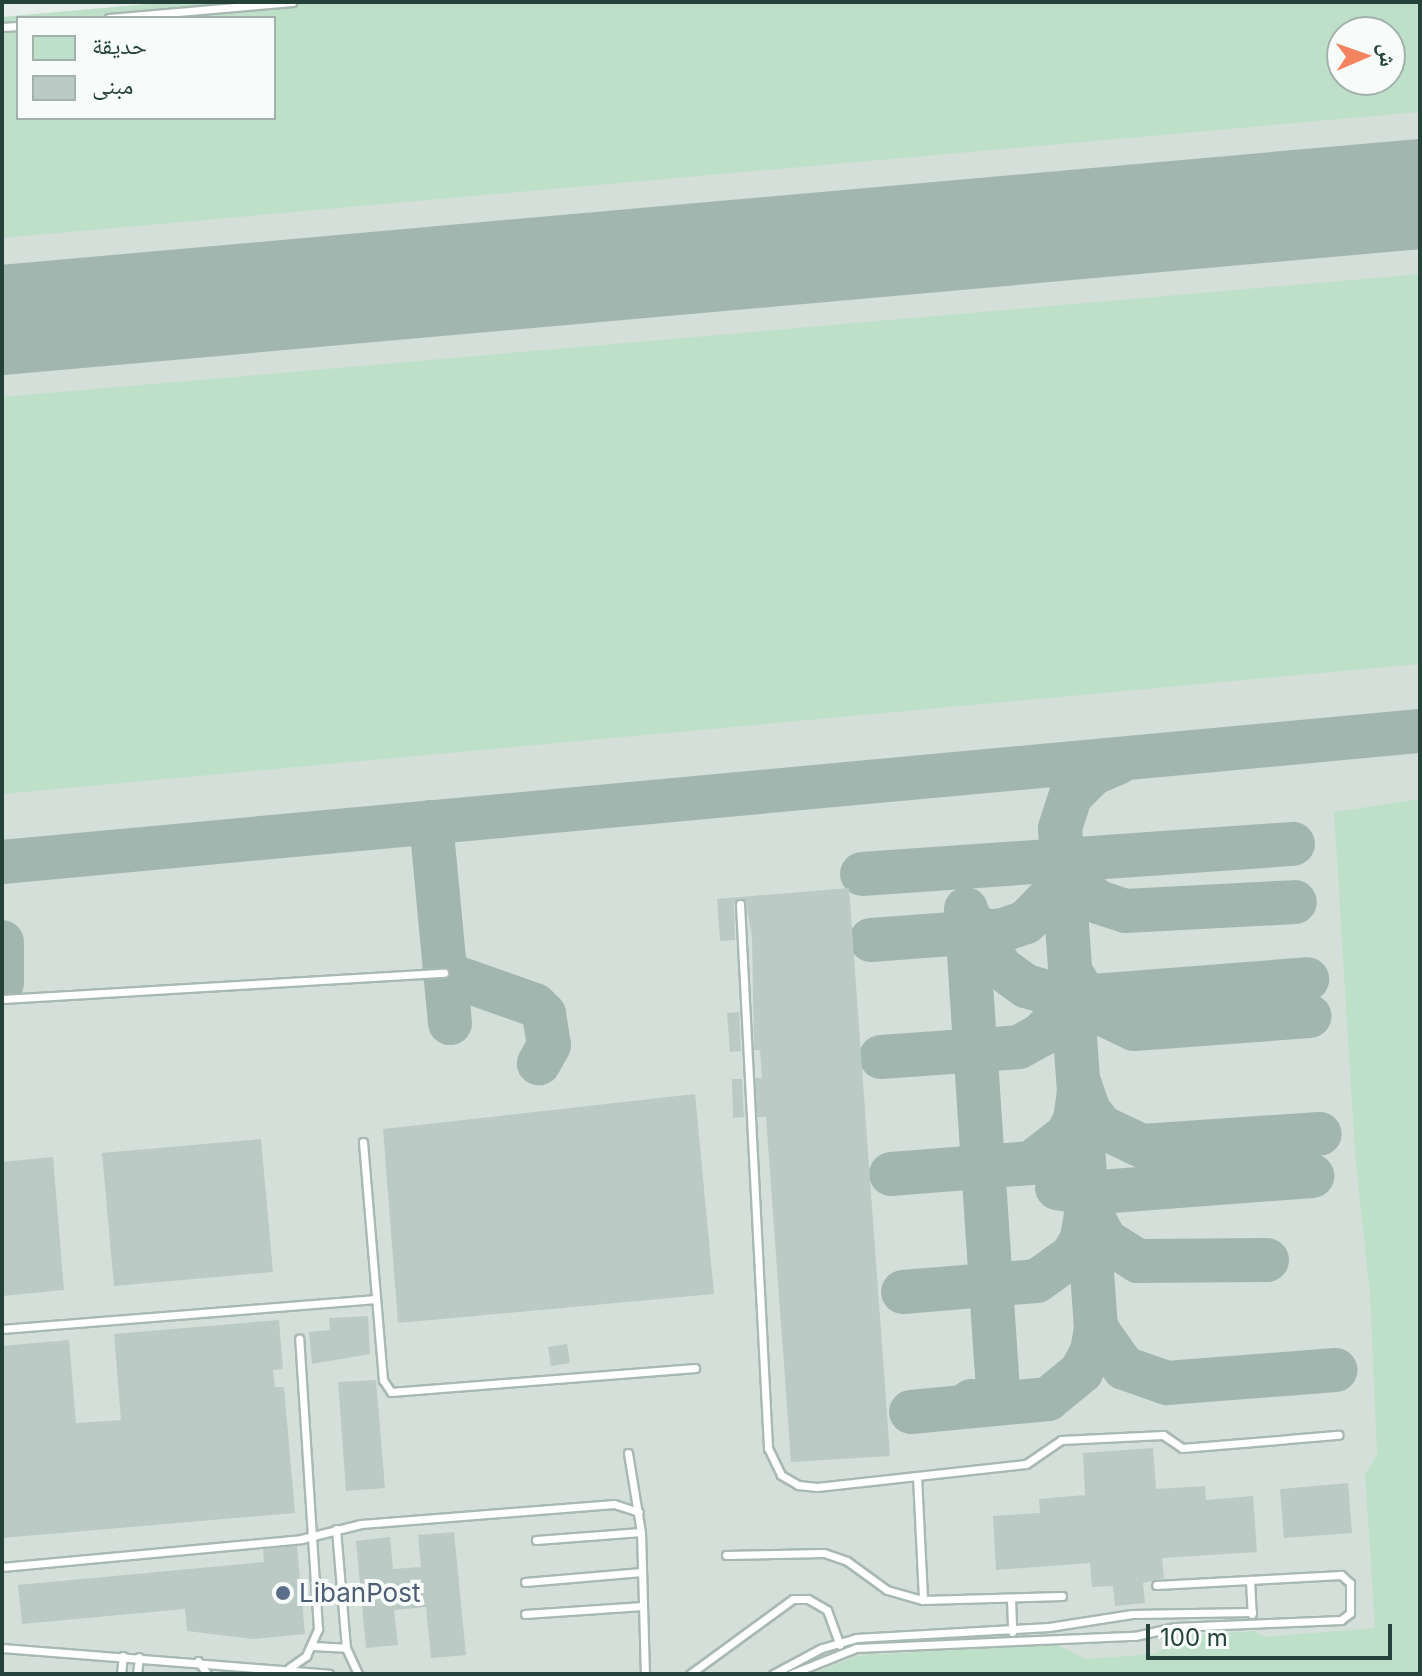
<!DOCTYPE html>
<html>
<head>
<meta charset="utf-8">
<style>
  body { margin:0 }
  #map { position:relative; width:1422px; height:1676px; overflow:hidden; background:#e6efeb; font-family:Inter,"Noto Naskh Arabic",sans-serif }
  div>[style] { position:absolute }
  .built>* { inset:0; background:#d4dfda }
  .green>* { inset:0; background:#bfe0c8 }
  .taxiway>* { height:44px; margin:-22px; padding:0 22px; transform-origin:22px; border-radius:22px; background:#a2b6b0 }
  .runway>* { height:110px; margin:-55px; padding:0 55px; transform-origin:55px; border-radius:55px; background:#a2b6b0 }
  .building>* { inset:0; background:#bbcac4 }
  .roads { filter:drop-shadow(2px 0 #a8b8b2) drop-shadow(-2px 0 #a8b8b2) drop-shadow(0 2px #a8b8b2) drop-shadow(0 -2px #a8b8b2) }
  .lane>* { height:7px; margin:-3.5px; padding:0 3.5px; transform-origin:3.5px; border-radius:3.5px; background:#fff }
  .dots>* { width:22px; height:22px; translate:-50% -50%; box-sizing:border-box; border:4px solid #f7fbf9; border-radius:50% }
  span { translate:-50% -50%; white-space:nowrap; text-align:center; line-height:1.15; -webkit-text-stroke:8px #f7fbf9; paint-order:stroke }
  .service-label { font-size:26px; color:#4e5e75 }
  .left { translate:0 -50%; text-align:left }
  .frame { position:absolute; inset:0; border:4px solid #24423a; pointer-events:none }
  .legend { position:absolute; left:16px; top:16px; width:260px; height:104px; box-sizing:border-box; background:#f7fbf9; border:2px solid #a3b1ad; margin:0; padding:10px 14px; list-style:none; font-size:24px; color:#24423a }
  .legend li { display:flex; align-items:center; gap:16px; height:40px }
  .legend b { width:40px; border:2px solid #a3b1ad }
  .north { position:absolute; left:1326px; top:16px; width:80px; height:80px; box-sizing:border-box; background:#f7fbf9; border:2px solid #a3b1ad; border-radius:50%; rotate:88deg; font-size:22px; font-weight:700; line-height:32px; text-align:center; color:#24423a }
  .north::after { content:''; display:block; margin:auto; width:28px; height:36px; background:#f4845f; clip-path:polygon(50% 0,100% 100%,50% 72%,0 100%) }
  .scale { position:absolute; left:1146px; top:1624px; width:246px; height:36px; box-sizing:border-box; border:4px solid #24423a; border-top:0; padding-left:10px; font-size:24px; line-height:28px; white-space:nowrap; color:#24423a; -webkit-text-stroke:6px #f7fbf9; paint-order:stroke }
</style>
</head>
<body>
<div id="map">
  <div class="built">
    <div style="clip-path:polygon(evenodd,172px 2px,1420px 2px,1420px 1674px,2px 1674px,2px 17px,172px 2px,18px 18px,274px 18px,274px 118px,18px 118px,18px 18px,172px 2px,1342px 32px,1390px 32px,1390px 80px,1342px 80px,1342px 32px)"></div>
  </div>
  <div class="green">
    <div style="clip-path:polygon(evenodd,172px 2px,1420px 2px,1420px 112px,2px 238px,2px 17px,172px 2px,18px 18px,274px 18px,274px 118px,18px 118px,18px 18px,172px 2px,1342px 32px,1390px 32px,1390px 80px,1342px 80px,1342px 32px)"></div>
    <div style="clip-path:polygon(1420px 274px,1420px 664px,2px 794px,2px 397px)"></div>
    <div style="clip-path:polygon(1420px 799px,1420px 1674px,812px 1674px,860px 1655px,1058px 1645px,1085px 1659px,1155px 1654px,1184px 1636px,1255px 1631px,1264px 1637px,1375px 1628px,1365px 1475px,1377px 1454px,1370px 1295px,1355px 1154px,1334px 812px)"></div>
  </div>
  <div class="taxiway">
    <div style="left:431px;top:822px;width:202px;rotate:84.6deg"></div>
    <div style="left:2px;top:862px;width:1424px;rotate:-5.28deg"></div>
    <div style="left:862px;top:874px;width:432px;rotate:-4deg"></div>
    <div style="left:966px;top:909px;width:494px;rotate:86.2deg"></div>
    <div style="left:999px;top:1402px;width:28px;rotate:-178deg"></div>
    <div style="left:969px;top:917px;width:60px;rotate:57.9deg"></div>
    <div style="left:1001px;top:968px;width:31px;rotate:36deg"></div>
    <div style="left:1026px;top:986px;width:44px;rotate:15.9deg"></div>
    <div style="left:1068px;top:998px;width:240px;rotate:-4.5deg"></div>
    <div style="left:871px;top:940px;width:132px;rotate:-4.3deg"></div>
    <div style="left:1003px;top:930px;width:24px;rotate:-19deg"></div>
    <div style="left:1026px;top:922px;width:40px;rotate:-46deg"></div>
    <div style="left:1054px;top:893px;width:35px;rotate:-75deg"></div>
    <div style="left:1063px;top:859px;width:30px;rotate:62deg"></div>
    <div style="left:1077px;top:885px;width:27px;rotate:39deg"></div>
    <div style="left:1098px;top:902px;width:28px;rotate:18deg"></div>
    <div style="left:1125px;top:911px;width:170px;rotate:-3deg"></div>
    <div style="left:2px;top:942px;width:41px;rotate:90deg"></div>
    <div style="left:444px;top:973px;width:96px;rotate:19.4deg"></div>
    <div style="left:535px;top:1005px;width:13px;rotate:45deg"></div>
    <div style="left:544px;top:1014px;width:31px;rotate:81deg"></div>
    <div style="left:549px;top:1045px;width:21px;rotate:119deg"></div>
    <div style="left:881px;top:1057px;width:138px;rotate:-4.1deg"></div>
    <div style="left:1019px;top:1047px;width:25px;rotate:-29deg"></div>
    <div style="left:1041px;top:1035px;width:25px;rotate:-47deg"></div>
    <div style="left:1058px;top:1017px;width:21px;rotate:-62deg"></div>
    <div style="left:1068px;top:998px;width:25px;rotate:-83deg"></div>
    <div style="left:1071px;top:973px;width:44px;rotate:58.1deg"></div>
    <div style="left:1094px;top:1010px;width:44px;rotate:25.4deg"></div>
    <div style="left:1134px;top:1029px;width:176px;rotate:-4.2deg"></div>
    <div style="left:891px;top:1174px;width:140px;rotate:-4.5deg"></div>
    <div style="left:1031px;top:1163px;width:46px;rotate:-37.9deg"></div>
    <div style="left:1067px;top:1135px;width:17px;rotate:-62deg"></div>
    <div style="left:1075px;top:1120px;width:35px;rotate:-82deg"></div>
    <div style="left:1080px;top:1085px;width:28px;rotate:71deg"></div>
    <div style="left:1089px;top:1111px;width:21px;rotate:51deg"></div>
    <div style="left:1102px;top:1127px;width:44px;rotate:25.4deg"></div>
    <div style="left:1142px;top:1146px;width:178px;rotate:-3.9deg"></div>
    <div style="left:1057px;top:1188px;width:29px;rotate:10deg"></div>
    <div style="left:1086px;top:1193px;width:227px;rotate:-4.3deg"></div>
    <div style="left:903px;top:1292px;width:134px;rotate:-4.7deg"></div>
    <div style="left:1037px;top:1281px;width:44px;rotate:-35.8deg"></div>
    <div style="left:1073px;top:1255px;width:18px;rotate:-61deg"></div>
    <div style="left:1082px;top:1239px;width:33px;rotate:-81deg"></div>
    <div style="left:1087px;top:1206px;width:40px;rotate:62deg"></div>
    <div style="left:1106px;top:1241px;width:38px;rotate:32deg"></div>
    <div style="left:1138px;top:1261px;width:129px;rotate:-0.4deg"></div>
    <div style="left:1096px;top:1328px;width:49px;rotate:55deg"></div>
    <div style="left:1124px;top:1368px;width:46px;rotate:19.2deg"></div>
    <div style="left:1167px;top:1383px;width:169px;rotate:-4.4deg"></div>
    <div style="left:911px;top:1412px;width:138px;rotate:-5.4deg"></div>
    <div style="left:1048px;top:1399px;width:43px;rotate:-39.3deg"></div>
    <div style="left:1081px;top:1372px;width:24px;rotate:-62deg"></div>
    <div style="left:1092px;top:1351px;width:23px;rotate:-80deg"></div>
    <div style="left:1096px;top:1328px;width:501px;rotate:-94.12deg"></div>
    <div style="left:1060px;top:828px;width:35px;rotate:-72deg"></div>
    <div style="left:1071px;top:795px;width:32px;rotate:-44deg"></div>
    <div style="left:1094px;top:773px;width:26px;rotate:-23deg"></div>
  </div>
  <div class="runway">
    <div style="left:2px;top:320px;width:1424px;rotate:-5.08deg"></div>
  </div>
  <div class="building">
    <div style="clip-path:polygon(849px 888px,890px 1456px,791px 1462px,766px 1117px,757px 1117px,755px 1078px,762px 1078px,760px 1050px,754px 1050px,752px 938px,746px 901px,739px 898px,734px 904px,735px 940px,720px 941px,717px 899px)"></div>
    <div style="clip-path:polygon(739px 1012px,741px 1051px,730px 1052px,727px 1013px)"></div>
    <div style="clip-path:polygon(732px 1079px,742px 1079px,744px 1117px,733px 1118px)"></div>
    <div style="clip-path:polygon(695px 1094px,714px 1294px,398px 1323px,383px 1129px)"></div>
    <div style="clip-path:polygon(261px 1139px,273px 1272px,114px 1286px,102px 1153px)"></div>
    <div style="clip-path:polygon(53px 1157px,64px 1290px,2px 1296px,2px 1162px)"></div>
    <div style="clip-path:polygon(368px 1316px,370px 1354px,312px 1364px,309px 1332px,330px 1330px,329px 1318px)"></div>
    <div style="clip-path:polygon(279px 1320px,283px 1369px,273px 1370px,275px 1387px,284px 1387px,295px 1513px,2px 1538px,2px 1346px,69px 1340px,76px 1423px,121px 1420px,114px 1334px)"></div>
    <div style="clip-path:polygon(567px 1344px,570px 1363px,551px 1366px,548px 1347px)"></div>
    <div style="clip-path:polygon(376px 1380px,385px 1488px,346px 1491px,338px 1382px)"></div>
    <div style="clip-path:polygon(1153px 1448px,1156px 1489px,1205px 1486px,1206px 1500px,1253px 1496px,1257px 1552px,1162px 1558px,1164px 1578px,1143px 1583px,1145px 1603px,1115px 1606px,1113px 1586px,1092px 1587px,1090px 1563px,996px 1570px,993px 1516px,1040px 1513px,1039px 1499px,1085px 1495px,1083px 1453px)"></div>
    <div style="clip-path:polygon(1348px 1483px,1352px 1533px,1284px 1538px,1280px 1489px)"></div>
    <div style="clip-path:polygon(454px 1532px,466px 1655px,431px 1658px,426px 1607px,394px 1610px,398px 1645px,366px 1648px,356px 1541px,390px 1537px,393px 1569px,421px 1567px,418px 1535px)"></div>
    <div style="clip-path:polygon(297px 1546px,305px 1634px,253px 1639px,187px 1631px,185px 1609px,22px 1624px,18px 1585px,264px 1562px,263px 1549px)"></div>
  </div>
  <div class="roads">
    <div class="lane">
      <div style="left:109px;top:18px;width:184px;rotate:-5deg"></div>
      <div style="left:2px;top:27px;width:16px;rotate:-4deg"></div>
      <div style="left:740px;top:904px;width:545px;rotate:87.05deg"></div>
      <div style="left:768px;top:1448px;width:30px;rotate:64deg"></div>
      <div style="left:781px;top:1475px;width:20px;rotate:30deg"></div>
      <div style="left:798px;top:1485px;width:19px;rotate:6deg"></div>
      <div style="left:817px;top:1487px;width:210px;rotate:-6.3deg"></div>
      <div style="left:1026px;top:1464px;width:42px;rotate:-34.4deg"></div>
      <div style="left:1061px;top:1440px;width:102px;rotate:-2.8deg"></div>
      <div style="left:1163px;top:1435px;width:23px;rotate:34deg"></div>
      <div style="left:1182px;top:1448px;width:157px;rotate:-4.8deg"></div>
      <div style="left:2px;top:999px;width:443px;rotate:-3.4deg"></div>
      <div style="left:363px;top:1142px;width:239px;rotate:85.2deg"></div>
      <div style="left:383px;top:1380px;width:14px;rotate:56deg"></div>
      <div style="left:391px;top:1392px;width:305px;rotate:-4.5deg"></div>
      <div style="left:2px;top:1329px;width:375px;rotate:-4.6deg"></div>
      <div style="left:628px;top:1453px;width:80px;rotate:80.7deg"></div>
      <div style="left:641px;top:1532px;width:142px;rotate:88.4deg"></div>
      <div style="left:917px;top:1476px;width:124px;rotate:87.2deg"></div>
      <div style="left:336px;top:1529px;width:119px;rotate:85.2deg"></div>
      <div style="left:346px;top:1648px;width:29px;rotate:65deg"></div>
      <div style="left:536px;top:1540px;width:105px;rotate:-4.4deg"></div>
      <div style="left:726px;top:1555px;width:98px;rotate:-1.2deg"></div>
      <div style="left:824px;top:1553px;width:24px;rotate:19deg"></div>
      <div style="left:847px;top:1561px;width:49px;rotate:35.9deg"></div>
      <div style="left:887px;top:1590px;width:37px;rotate:16deg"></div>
      <div style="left:923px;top:1600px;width:139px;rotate:-1.6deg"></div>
      <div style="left:2px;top:1567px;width:300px;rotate:-5.3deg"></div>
      <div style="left:301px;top:1539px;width:62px;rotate:-14deg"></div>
      <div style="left:361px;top:1524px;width:254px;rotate:-4.5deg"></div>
      <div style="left:614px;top:1504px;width:26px;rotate:18deg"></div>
      <div style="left:1250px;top:1580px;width:34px;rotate:87deg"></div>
      <div style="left:525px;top:1582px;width:117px;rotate:-4.9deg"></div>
      <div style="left:1011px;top:1598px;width:34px;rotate:88deg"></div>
      <div style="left:525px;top:1614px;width:118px;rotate:-3.9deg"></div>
      <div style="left:312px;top:1646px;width:34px;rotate:3deg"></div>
      <div style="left:2px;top:1648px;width:328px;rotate:4.5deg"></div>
      <div style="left:198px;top:1661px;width:16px;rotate:55deg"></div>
      <div style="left:289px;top:1668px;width:21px;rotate:-35deg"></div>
      <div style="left:306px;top:1656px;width:30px;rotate:-66deg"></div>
      <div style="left:318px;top:1629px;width:291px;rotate:-93.7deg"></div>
      <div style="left:121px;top:1674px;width:18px;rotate:-84deg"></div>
      <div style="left:137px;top:1674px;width:17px;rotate:-83deg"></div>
      <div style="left:690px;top:1674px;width:127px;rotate:-36.1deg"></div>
      <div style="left:793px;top:1599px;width:15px"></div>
      <div style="left:808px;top:1599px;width:22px;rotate:30deg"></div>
      <div style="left:827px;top:1610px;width:37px;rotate:70deg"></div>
      <div style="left:773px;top:1674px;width:55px;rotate:-28deg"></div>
      <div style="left:822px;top:1648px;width:35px;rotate:-16deg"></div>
      <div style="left:856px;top:1638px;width:193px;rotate:-3.3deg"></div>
      <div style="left:1049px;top:1627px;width:84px;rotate:-8.9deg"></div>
      <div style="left:1132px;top:1614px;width:120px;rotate:-1deg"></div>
      <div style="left:791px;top:1674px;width:70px;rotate:-21.8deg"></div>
      <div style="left:856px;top:1648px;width:279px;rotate:-2.5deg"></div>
      <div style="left:1135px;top:1636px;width:41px;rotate:-12.7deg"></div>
      <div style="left:1175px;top:1627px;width:166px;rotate:-2.4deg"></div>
      <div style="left:1341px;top:1620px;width:11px;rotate:-38deg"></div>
      <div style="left:1350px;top:1613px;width:30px;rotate:-90deg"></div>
      <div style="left:1350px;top:1583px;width:12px;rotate:-138deg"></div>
      <div style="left:1341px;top:1575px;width:185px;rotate:176.9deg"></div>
    </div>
  </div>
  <div class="dots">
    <div style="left:283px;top:1593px;background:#5c6f8a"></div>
  </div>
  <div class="service-label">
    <span class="left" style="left:299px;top:1593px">LibanPost</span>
  </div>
  <div class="frame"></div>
  <ul class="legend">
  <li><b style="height:22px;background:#bfe0c8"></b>حديقة</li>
  <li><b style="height:22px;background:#bbcac4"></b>مبنى</li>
  </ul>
  <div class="north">ش</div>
  <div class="scale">100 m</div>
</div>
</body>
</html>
